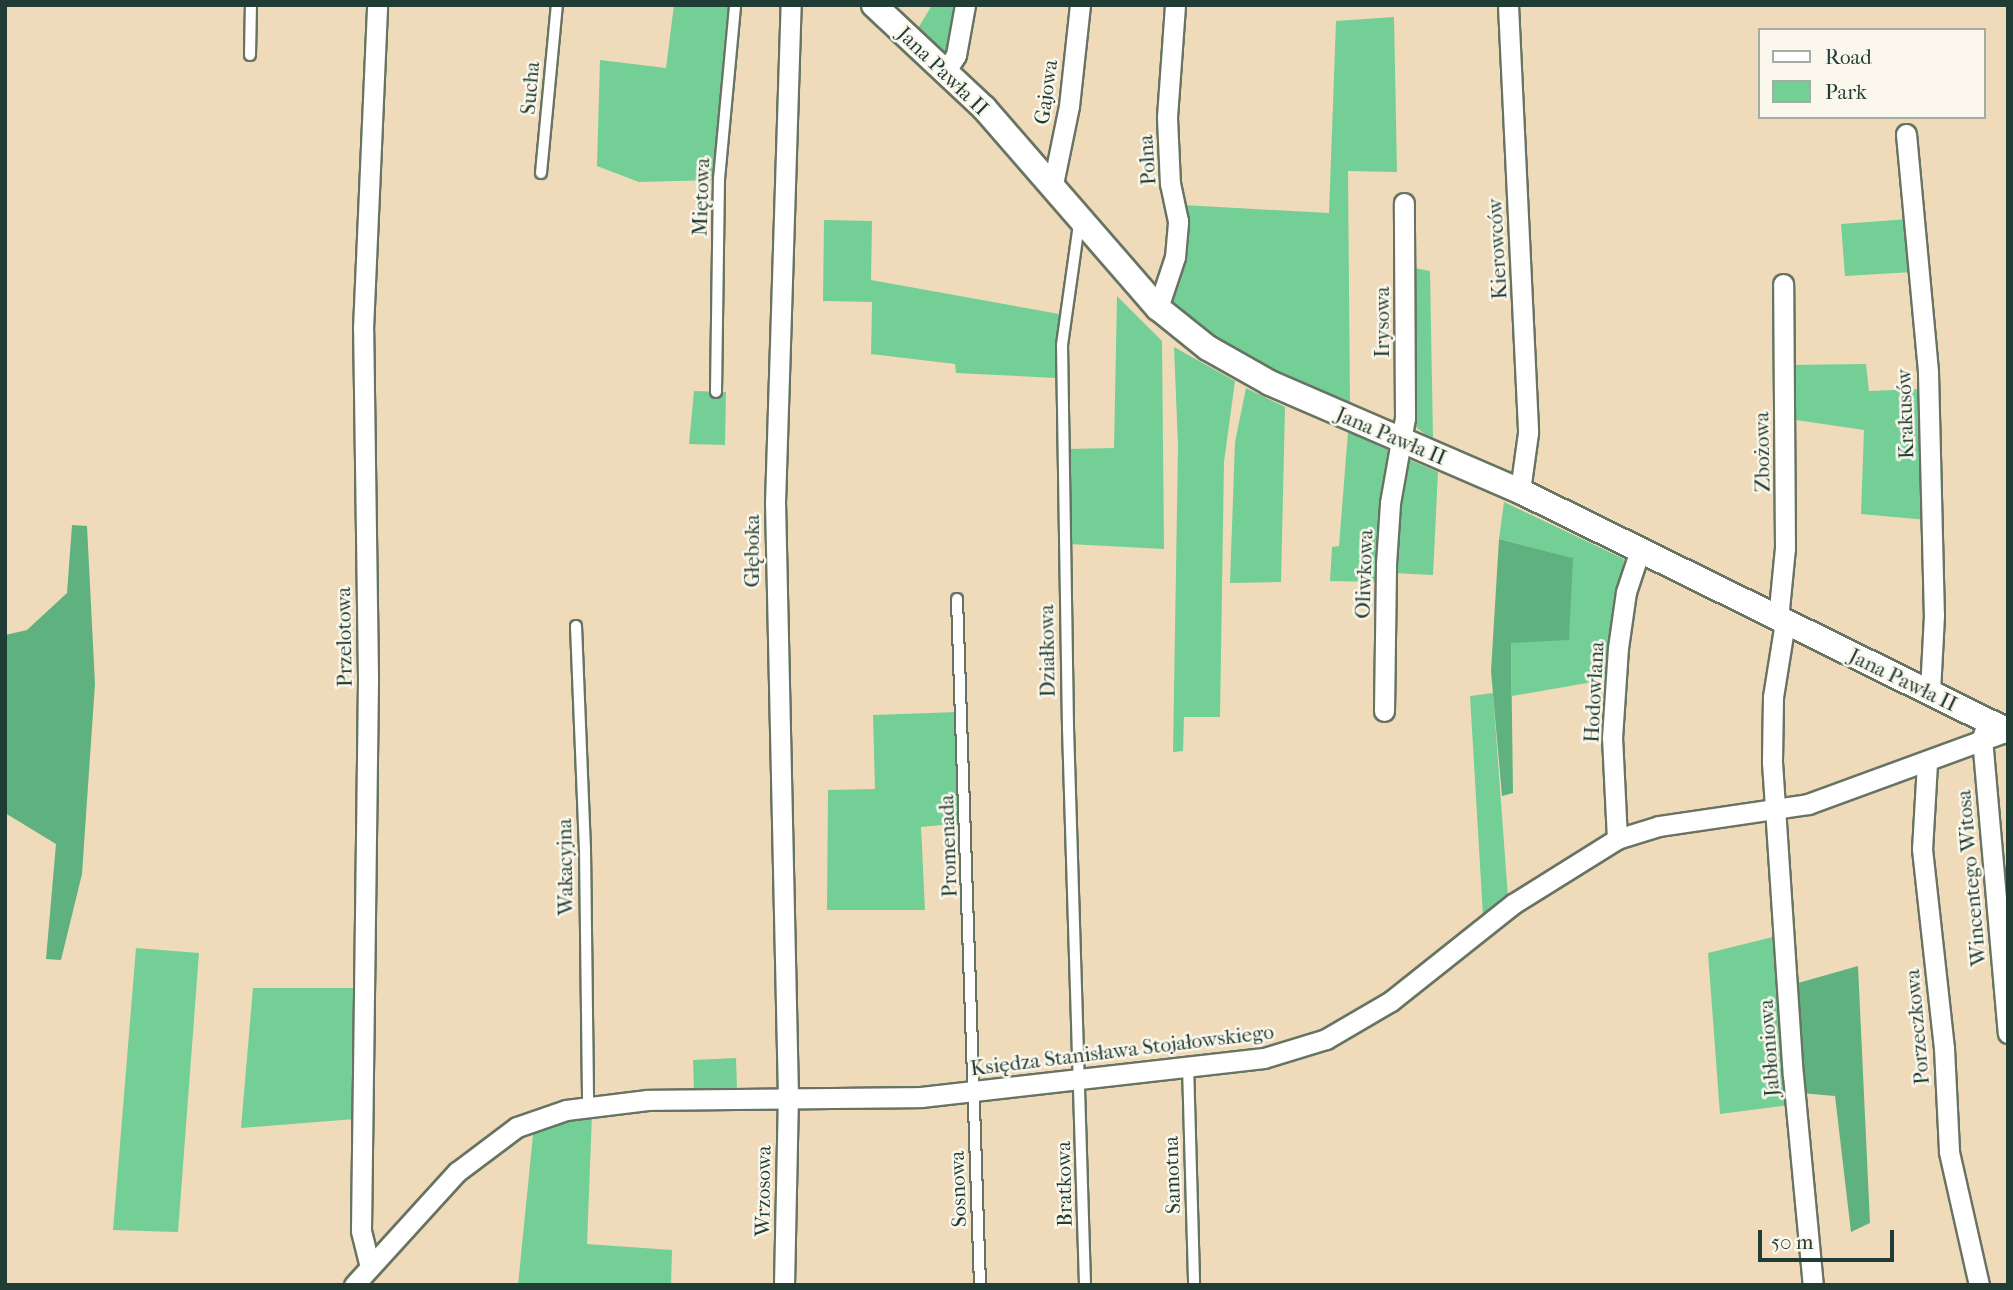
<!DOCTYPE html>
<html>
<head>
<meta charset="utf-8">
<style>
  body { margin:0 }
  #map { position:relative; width:2013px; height:1290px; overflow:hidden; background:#efdbb9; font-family:"IM FELL French Canon",serif }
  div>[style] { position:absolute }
  .green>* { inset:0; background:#74cf96 }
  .forest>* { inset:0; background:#5fb27f }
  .roads { filter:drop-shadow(2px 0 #687463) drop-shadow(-2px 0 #687463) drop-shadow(0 2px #687463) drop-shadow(0 -2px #687463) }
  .service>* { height:10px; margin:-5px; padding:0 5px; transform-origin:5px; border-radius:5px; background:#fff }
  .minor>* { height:19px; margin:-9.5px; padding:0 9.5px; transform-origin:9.5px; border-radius:9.5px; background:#fff }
  .tertiary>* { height:24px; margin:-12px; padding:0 12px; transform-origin:12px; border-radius:12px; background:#fff }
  span { translate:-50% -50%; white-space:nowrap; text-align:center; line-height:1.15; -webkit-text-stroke:5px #fbf7ec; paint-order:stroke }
  .street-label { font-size:21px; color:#1f3d34 }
  .frame { position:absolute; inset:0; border:7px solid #1f3d34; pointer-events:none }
  .legend { position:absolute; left:1758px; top:28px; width:228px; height:91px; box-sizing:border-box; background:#fbf7ec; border:2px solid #a3ada2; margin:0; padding:9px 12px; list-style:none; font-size:21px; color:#1f3d34 }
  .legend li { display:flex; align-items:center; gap:14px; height:35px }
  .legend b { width:35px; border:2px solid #a3ada2 }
  .scale { position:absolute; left:1758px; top:1230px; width:136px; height:32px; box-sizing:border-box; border:4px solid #1f3d34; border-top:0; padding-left:9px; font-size:21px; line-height:24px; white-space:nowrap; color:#1f3d34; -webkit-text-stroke:5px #fbf7ec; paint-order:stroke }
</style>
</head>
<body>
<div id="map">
  <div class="green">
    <div style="clip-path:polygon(674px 5px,731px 5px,715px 180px,639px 182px,597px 166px,600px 60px,666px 68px)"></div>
    <div style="clip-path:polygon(932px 5px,956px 5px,949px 58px,914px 35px)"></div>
    <div style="clip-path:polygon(1394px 17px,1397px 172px,1348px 171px,1350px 403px,1228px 350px,1164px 303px,1183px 205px,1329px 213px,1336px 21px)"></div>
    <div style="clip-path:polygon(1909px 219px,1913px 272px,1845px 276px,1841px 224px)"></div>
    <div style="clip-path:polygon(824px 220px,872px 221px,871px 280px,1059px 314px,1056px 378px,956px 373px,955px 364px,871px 354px,872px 302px,823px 301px)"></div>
    <div style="clip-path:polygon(1409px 267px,1430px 271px,1433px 440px,1410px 423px)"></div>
    <div style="clip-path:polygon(1117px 296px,1162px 341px,1164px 549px,1069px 544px,1067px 449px,1114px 448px)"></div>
    <div style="clip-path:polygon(1174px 347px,1235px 381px,1224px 462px,1220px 717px,1184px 717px,1183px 751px,1173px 752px,1178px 446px)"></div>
    <div style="clip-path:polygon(1866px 364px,1869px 391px,1922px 389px,1927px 520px,1861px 514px,1864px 430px,1789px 419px,1789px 365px)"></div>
    <div style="clip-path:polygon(1246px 388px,1285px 407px,1281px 582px,1230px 583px,1235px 442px)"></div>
    <div style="clip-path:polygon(694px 391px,726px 392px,725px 445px,689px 444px)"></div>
    <div style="clip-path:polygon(1348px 432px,1395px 453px,1381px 582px,1330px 581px,1332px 547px,1339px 546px)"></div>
    <div style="clip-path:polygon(1403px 457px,1438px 472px,1433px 575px,1392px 573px)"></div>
    <div style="clip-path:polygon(1504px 502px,1624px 559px,1610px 679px,1512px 696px,1511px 642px,1572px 558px,1499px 539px)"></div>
    <div style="clip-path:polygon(1493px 693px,1508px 898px,1483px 916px,1470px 696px)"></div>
    <div style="clip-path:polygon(958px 712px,961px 823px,921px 827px,925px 910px,827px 910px,828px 790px,875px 789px,873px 715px)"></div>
    <div style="clip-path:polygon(1777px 936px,1789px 1105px,1720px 1114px,1708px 953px)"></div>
    <div style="clip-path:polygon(136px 948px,199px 953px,178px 1232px,113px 1230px)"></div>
    <div style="clip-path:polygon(253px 988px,357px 988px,355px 1119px,241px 1128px)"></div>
    <div style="clip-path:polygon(736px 1058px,737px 1089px,694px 1090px,693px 1060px)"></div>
    <div style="clip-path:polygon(592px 1114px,587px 1244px,672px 1250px,671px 1285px,518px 1285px,534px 1125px)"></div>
  </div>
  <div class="forest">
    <div style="clip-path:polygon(72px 525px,87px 526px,95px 684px,82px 874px,61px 960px,46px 959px,56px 844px,5px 813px,5px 635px,27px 630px,67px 593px)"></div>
    <div style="clip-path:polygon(1499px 539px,1573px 558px,1569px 640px,1511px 643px,1513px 793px,1502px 796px,1491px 671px)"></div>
    <div style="clip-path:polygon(1858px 966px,1870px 1223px,1851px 1232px,1835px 1096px,1800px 1093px,1791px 985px)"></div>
  </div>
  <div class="roads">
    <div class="service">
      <div style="left:250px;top:55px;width:50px;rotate:-88.9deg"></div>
      <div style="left:541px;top:173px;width:169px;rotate:-84.6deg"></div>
      <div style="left:1079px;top:224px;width:122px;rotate:98deg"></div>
      <div style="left:1062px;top:345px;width:383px;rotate:89.1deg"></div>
      <div style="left:1068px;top:728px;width:557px;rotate:88.25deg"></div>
      <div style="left:716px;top:392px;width:213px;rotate:-89.2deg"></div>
      <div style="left:719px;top:179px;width:175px;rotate:-84.7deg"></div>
      <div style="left:957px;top:599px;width:686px;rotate:88.08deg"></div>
      <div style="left:576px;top:626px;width:223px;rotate:87.7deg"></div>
      <div style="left:585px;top:849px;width:258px;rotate:89.3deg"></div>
      <div style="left:1188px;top:1065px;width:220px;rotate:88.4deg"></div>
    </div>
    <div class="minor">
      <div style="left:1508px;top:5px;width:428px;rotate:87.3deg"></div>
      <div style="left:1528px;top:433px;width:59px;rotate:97.9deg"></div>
      <div style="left:945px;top:72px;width:20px;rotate:-57deg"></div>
      <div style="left:956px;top:55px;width:51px;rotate:-79.8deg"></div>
      <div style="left:1906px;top:134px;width:240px;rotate:84.7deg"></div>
      <div style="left:1928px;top:373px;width:242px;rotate:88.6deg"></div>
      <div style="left:1934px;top:615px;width:77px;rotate:93deg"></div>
      <div style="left:1053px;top:184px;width:80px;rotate:-78.4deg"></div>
      <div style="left:1069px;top:106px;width:102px;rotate:-83.8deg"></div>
      <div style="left:1158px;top:308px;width:54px;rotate:-71.6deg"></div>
      <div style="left:1175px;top:257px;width:36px;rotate:-85deg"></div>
      <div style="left:1178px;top:221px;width:38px;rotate:-102deg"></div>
      <div style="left:1170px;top:184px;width:67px;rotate:-92.6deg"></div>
      <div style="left:1167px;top:117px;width:112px;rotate:-85.9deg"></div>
      <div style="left:1778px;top:619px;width:71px;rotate:-84.4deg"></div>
      <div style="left:1785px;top:548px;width:264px;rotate:-90.4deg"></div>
      <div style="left:1785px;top:622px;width:76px;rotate:99.1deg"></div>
      <div style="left:1773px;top:697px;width:65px;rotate:90.9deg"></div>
      <div style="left:1772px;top:762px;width:314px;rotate:86.2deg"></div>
      <div style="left:1793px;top:1075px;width:211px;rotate:84.6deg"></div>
      <div style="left:1384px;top:711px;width:147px;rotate:-89.2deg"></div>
      <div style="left:1386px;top:564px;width:61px;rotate:-86.2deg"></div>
      <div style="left:1390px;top:503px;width:86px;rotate:-80deg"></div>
      <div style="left:1405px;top:418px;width:215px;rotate:-90.3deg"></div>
      <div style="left:1985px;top:729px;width:9px;rotate:108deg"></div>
      <div style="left:1982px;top:738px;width:296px;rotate:85deg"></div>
      <div style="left:1927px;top:763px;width:86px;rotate:93.3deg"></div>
      <div style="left:1922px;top:849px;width:200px;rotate:83.7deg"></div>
      <div style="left:1944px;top:1048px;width:104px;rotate:87.2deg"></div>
      <div style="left:1949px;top:1152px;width:136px;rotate:77.3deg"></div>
      <div style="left:1617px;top:839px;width:101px;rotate:-92.8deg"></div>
      <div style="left:1612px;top:738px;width:90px;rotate:-86.2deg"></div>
      <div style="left:1618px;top:648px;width:57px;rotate:-81.9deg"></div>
      <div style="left:1626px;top:592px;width:44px;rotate:-71.6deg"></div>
      <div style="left:370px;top:1267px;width:38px;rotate:-104deg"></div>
      <div style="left:361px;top:1230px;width:553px;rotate:-89.27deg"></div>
      <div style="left:368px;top:677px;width:348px;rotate:-90.8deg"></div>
      <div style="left:363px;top:329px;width:324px;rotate:-87.5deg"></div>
      <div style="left:354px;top:1285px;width:153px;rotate:-47.7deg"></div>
      <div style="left:457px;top:1172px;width:75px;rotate:-36.9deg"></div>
      <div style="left:517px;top:1127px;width:52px;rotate:-19.1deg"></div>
      <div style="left:566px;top:1110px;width:82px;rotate:-7deg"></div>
      <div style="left:647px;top:1100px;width:274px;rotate:-0.6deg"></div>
      <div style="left:921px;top:1097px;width:345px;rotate:-6.5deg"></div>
      <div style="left:1264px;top:1058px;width:65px;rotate:-17deg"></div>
      <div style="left:1326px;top:1039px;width:75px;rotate:-30.3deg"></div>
      <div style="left:1391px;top:1001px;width:156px;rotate:-38.5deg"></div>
      <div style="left:1513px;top:904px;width:123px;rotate:-32deg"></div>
      <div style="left:1617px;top:839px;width:44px;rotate:-17.2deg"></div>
      <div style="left:1659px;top:826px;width:151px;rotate:-8.4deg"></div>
      <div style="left:1808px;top:804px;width:213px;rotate:-20.1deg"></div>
      <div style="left:784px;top:1285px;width:188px;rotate:-88.8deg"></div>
      <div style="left:788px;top:1097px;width:594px;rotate:-91.25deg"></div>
      <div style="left:775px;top:503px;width:498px;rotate:-88.2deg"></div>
    </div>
    <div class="tertiary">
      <div style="left:874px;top:5px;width:151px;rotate:43.1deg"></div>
      <div style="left:984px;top:108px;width:265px;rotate:49deg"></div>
      <div style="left:1158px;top:308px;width:64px;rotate:38.7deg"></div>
      <div style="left:1208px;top:348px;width:71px;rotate:29.4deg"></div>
      <div style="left:1270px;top:383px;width:272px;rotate:23.4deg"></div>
      <div style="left:1520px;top:491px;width:544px;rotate:26.19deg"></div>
    </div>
  </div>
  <div class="street-label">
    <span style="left:943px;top:71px;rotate:44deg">Jana Pawła II</span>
    <span style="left:530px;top:88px;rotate:-85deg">Sucha</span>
    <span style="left:1046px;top:92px;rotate:-82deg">Gajowa</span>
    <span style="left:1147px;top:160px;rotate:-94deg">Polna</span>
    <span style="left:701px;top:197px;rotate:-88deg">Miętowa</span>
    <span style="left:1497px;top:249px;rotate:-93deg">Kierowców</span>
    <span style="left:1382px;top:322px;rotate:-90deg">Irysowa</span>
    <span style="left:1905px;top:414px;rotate:-92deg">Krakusów</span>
    <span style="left:1391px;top:436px;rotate:23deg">Jana Pawła II</span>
    <span style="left:1762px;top:452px;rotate:-91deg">Zbożowa</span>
    <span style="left:752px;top:551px;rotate:-90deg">Głęboka</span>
    <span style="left:1364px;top:574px;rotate:-88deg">Oliwkowa</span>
    <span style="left:344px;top:637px;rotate:-91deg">Przelotowa</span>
    <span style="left:1047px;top:651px;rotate:-91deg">Działkowa</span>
    <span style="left:1903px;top:680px;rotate:26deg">Jana Pawła II</span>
    <span style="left:1594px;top:692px;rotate:-87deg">Hodowlana</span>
    <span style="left:948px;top:846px;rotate:-92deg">Promenada</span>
    <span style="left:565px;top:867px;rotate:-91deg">Wakacyjna</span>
    <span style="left:1971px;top:878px;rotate:-95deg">Wincentego Witosa</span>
    <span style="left:1917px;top:1027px;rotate:-95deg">Porzeczkowa</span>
    <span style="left:1769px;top:1048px;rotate:-94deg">Jabłoniowa</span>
    <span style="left:1122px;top:1050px;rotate:-7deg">Księdza Stanisława Stojałowskiego</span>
    <span style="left:1172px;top:1175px;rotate:-92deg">Samotna</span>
    <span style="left:1064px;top:1184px;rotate:-91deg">Bratkowa</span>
    <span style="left:958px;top:1189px;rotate:-92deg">Sosnowa</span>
    <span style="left:763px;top:1191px;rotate:-89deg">Wrzosowa</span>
  </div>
  <div class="frame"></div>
  <ul class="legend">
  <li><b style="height:9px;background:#fff"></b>Road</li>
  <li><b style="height:19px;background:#74cf96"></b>Park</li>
  </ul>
  <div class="scale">50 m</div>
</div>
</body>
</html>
